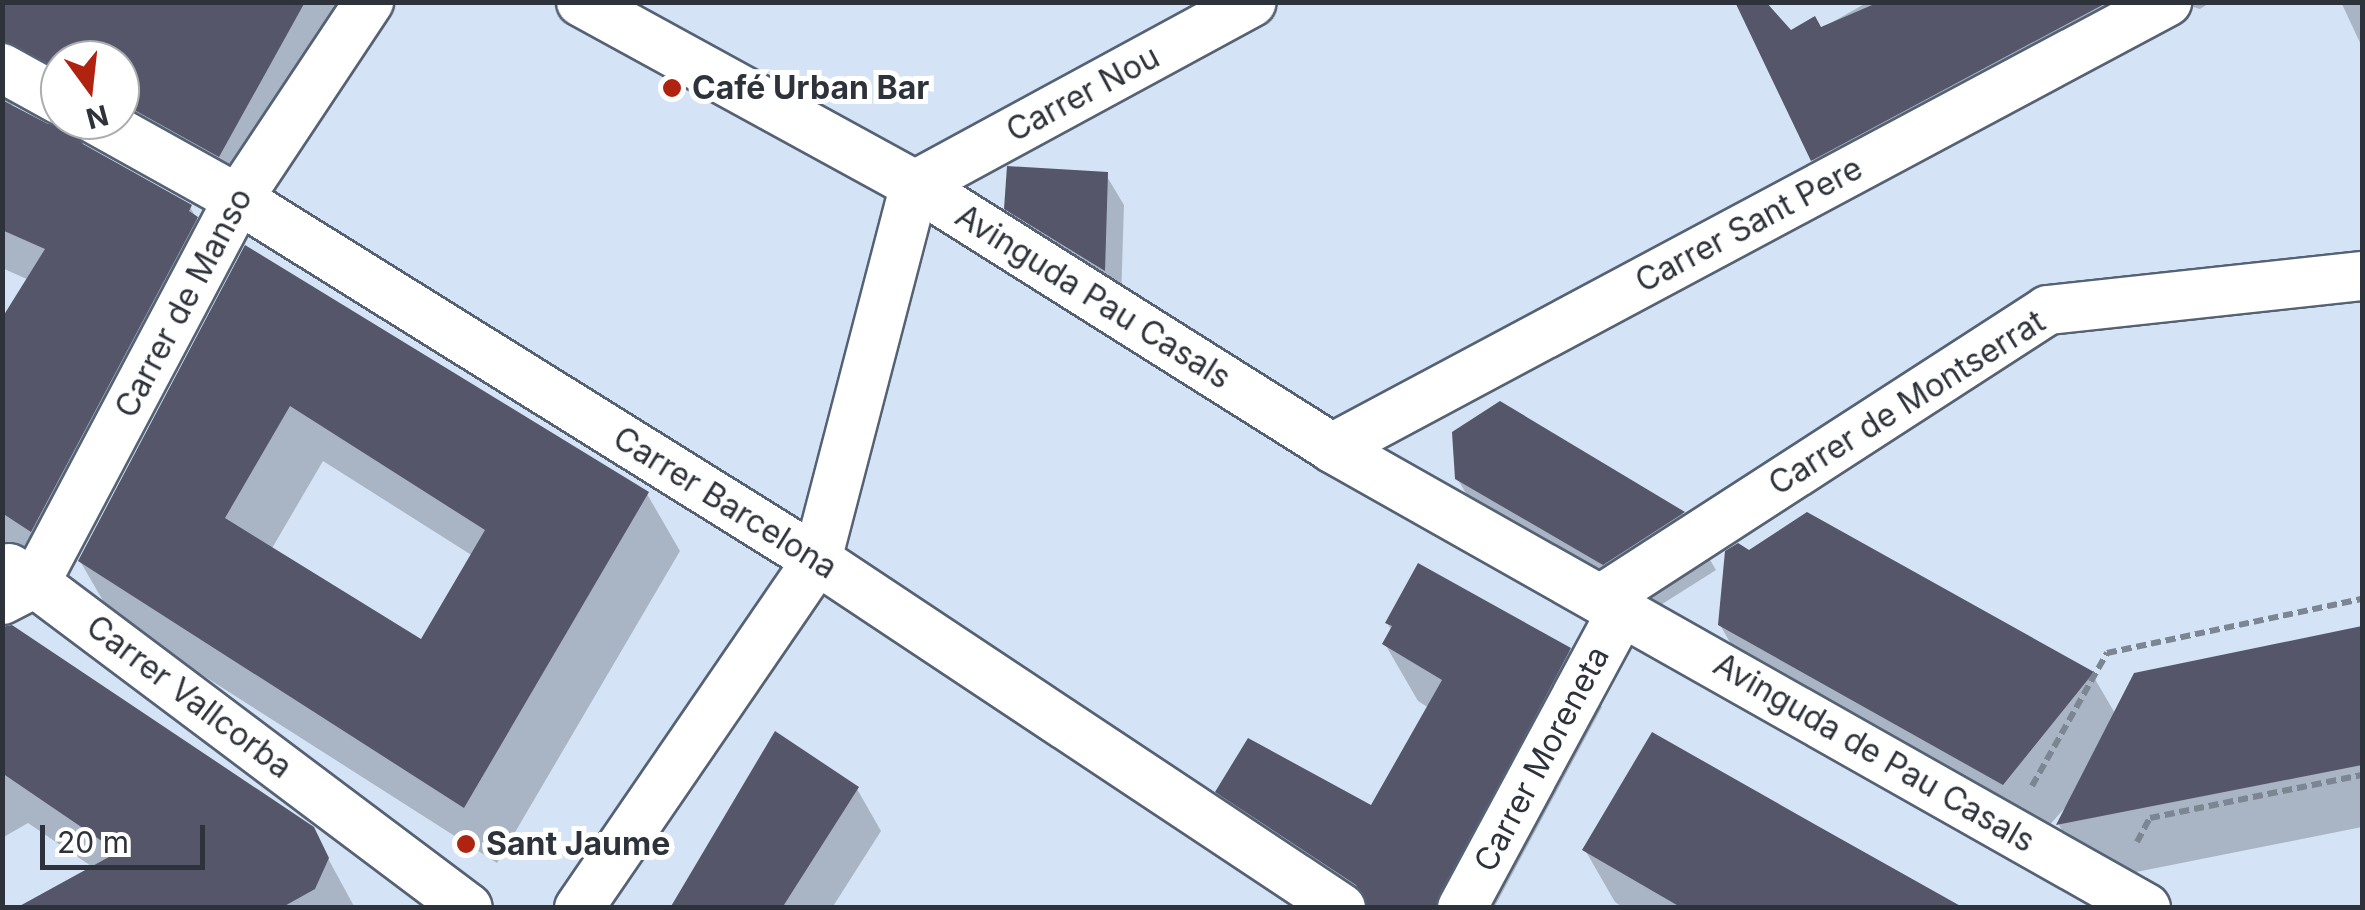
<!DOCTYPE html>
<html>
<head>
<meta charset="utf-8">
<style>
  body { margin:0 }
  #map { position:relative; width:2365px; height:910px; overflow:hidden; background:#d4e3f6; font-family:Inter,sans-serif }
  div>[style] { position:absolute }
  .shadow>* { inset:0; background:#0003 }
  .building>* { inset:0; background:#55566a }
  .path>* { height:6px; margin-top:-3px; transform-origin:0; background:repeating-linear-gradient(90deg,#7c8693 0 10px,transparent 0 15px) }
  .roads { filter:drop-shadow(2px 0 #556273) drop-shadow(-2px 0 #556273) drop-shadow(0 2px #556273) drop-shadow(0 -2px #556273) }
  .street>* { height:48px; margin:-24px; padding:0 24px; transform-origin:24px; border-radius:24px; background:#fff }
  .dots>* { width:28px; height:28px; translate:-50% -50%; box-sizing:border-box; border:5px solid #fff; border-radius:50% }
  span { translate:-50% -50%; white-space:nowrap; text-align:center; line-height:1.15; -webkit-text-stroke:10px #fff; paint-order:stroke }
  .poi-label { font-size:32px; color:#2e333b; font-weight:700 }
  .left { translate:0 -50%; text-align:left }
  .street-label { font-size:32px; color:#2e333b }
  .frame { position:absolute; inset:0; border:5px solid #2e333b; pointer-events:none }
  .north { position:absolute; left:40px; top:40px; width:100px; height:100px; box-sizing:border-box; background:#fff; border:2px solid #abadb1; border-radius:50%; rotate:165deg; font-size:28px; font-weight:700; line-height:40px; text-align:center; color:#2e333b }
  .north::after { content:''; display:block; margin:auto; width:35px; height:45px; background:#b12311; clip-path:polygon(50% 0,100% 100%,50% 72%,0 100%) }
  .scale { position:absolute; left:40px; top:825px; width:165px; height:45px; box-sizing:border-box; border:5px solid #2e333b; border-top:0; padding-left:12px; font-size:30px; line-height:35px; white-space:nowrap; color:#2e333b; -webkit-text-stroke:8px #fff; paint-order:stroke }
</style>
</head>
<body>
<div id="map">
  <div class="shadow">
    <div style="clip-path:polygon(2px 2px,365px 2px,250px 209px,120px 120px,120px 60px,60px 60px,60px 103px,32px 93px,10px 106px,190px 207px,227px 272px,62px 583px,2px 549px,2px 323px,29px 280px,2px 268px)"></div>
    <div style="clip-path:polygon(1868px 2px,2211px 2px,2200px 9px,2186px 5px,1831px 190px,1813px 160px,1790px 33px,1820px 29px)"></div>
    <div style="clip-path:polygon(2341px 2px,2362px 2px,2362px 47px)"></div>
    <div style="clip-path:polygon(1106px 175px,1124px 205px,1121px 300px,1025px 240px,1007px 208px)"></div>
    <div style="clip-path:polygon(evenodd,246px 249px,647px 494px,680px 551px,497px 863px,113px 618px,80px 561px,246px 249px,323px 461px,473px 556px,422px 643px,271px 550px,323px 461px)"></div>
    <div style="clip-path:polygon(1500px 403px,1683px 514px,1716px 570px,1637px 620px,1490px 535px,1457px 478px)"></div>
    <div style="clip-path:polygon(1387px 623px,1569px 650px,1602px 707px,1494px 908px,1340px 908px,1251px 848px,1218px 792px,1372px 808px,1429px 708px,1418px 701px,1385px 644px,1392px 631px)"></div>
    <div style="clip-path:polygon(1720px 625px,2092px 674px,2116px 715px,2136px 675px,2362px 629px,2362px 827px,2091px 881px,2059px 825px,2072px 800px,2036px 840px,1753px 682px)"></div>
    <div style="clip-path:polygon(2px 639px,312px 829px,355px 908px,22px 908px,94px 868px,28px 823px,2px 838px)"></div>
    <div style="clip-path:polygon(857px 789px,881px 831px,832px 908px,673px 908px)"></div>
    <div style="clip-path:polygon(1585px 850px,1939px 908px,1624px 908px,1615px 902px)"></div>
  </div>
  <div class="building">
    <div style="clip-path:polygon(2px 2px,305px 2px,219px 157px,120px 102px,120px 60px,60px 60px,60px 69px,2px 41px)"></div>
    <div style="clip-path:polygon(1735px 2px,1766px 2px,1791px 30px,1815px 16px,1821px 27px,1879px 2px,2108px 2px,1811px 161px)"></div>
    <div style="clip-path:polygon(2px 100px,48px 124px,70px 125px,83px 144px,192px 205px,189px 211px,198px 217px,31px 532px,2px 513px,2px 318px,45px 249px,2px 230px)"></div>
    <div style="clip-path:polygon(1007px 166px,1108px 172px,1105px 271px,1004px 209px)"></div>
    <div style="clip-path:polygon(evenodd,245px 245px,649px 492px,464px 808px,78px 561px,245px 245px,290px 406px,485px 530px,421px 639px,225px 518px,290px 406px)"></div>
    <div style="clip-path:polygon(1500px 401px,1685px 512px,1603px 565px,1455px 479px,1452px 432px)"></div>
    <div style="clip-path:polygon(1807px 512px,2094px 672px,2003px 785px,1718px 625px,1725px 551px,1738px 543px,1749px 550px)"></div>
    <div style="clip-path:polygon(1418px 563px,1571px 648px,1435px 908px,1368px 908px,1356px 885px,1215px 792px,1248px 738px,1371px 805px,1442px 680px,1382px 644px,1392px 626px,1385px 623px)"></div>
    <div style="clip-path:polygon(12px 625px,314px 827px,329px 858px,315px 889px,281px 908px,16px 908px,118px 852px,2px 773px,2px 627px)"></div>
    <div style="clip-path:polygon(2362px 626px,2362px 765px,2056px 825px,2134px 673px)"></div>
    <div style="clip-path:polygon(775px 731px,859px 787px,782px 908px,670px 908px)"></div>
    <div style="clip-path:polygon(1652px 732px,1816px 825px,1964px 908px,1682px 908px,1582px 850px)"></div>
  </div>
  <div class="path">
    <div style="left:2032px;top:786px;width:153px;rotate:-60.6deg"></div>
    <div style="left:2107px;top:653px;width:261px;rotate:-12deg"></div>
    <div style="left:2137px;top:842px;width:27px;rotate:-62deg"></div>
    <div style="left:2150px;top:818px;width:216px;rotate:-11.5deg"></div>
  </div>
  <div class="roads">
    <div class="street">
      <div style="left:581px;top:2px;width:381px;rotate:28.7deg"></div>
      <div style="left:915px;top:185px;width:493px;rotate:32.2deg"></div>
      <div style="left:1332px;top:448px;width:935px;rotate:29.47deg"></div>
      <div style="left:2px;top:68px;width:66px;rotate:28.9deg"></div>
      <div style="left:96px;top:120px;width:162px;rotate:29.1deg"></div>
      <div style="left:238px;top:199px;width:682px;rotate:31.94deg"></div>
      <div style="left:817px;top:560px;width:629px;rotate:33.59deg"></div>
      <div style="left:1332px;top:448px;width:947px;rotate:-28.11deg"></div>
      <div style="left:9px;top:568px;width:30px;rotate:30deg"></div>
      <div style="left:35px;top:583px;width:541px;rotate:36.89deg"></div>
      <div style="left:1601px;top:599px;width:532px;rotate:-32.88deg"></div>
      <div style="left:2048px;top:310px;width:316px;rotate:-6.2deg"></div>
      <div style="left:2px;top:600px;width:37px;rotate:-27deg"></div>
      <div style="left:35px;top:583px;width:434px;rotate:-62.1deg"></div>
      <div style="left:238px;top:199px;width:237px;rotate:-56.4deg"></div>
      <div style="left:579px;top:908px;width:422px;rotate:-55.6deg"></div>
      <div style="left:817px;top:560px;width:388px;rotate:-75.4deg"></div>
      <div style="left:915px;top:185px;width:383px;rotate:-28.5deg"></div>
      <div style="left:1462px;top:908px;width:337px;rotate:-61.7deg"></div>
    </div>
  </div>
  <div class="dots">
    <div style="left:672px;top:88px;background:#b12311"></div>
    <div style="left:466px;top:844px;background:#b12311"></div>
  </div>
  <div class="poi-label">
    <span class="left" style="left:692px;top:88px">Café Urban Bar</span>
    <span class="left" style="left:486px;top:844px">Sant Jaume</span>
  </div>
  <div class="street-label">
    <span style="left:1083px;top:94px;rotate:-28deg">Carrer Nou</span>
    <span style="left:1749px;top:225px;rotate:-28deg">Carrer Sant Pere</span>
    <span style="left:1093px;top:297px;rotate:32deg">Avinguda Pau Casals</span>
    <span style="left:184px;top:303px;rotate:-62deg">Carrer de Manso</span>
    <span style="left:1907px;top:403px;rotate:-32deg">Carrer de Montserrat</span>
    <span style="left:725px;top:503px;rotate:32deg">Carrer Barcelona</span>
    <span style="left:189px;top:697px;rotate:37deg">Carrer Vallcorba</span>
    <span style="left:1874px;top:753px;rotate:30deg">Avinguda de Pau Casals</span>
    <span style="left:1542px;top:759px;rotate:-62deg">Carrer Moreneta</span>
  </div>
  <div class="frame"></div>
  <div class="north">N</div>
  <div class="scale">20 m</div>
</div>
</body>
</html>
